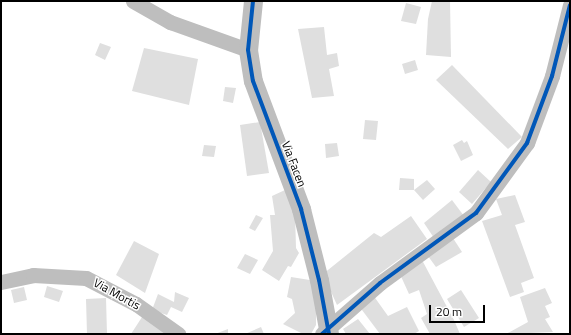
<!DOCTYPE html>
<html>
<head>
<meta charset="utf-8">
<style>
  body { margin:0 }
  #map { position:relative; width:571px; height:335px; overflow:hidden; background:#fff; font-family:"Titillium Web",sans-serif }
  div>[style] { position:absolute }
  .building>* { inset:0; background:#dfdfdf }
  .minor>* { height:15px; margin:-7.5px; padding:0 7.5px; transform-origin:7.5px; border-radius:7.5px; background:#bebebe }
  .tertiary>* { height:19px; margin:-9.5px; padding:0 9.5px; transform-origin:9.5px; border-radius:9.5px; background:#bebebe }
  .cycleway>* { height:4px; margin:-2px; padding:0 2px; transform-origin:2px; border-radius:2px; background:#0057b8 }
  span { translate:-50% -50%; white-space:nowrap; text-align:center; line-height:1.15; -webkit-text-stroke:3px #fff; paint-order:stroke }
  .street-label { font-size:12px; color:#000 }
  .frame { position:absolute; inset:0; border:2px solid #000; pointer-events:none }
  .scale { position:absolute; left:429px; top:305px; width:56px; height:18px; box-sizing:border-box; border:2px solid #000; border-top:0; padding-left:5px; font-size:12px; line-height:14px; white-space:nowrap; color:#000; -webkit-text-stroke:3px #fff; paint-order:stroke }
</style>
</head>
<body>
<div id="map">
  <div class="building">
    <div style="clip-path:polygon(432px 1px,450px 1px,451px 57px,426px 55px,428px 19px)"></div>
    <div style="clip-path:polygon(406px 3px,421px 7px,416px 24px,401px 21px)"></div>
    <div style="clip-path:polygon(324px 27px,327px 55px,337px 53px,339px 66px,329px 69px,334px 96px,312px 98px,298px 29px)"></div>
    <div style="clip-path:polygon(100px 43px,111px 47px,105px 60px,95px 55px)"></div>
    <div style="clip-path:polygon(144px 48px,198px 59px,189px 105px,132px 91px)"></div>
    <div style="clip-path:polygon(415px 60px,418px 70px,405px 74px,402px 64px)"></div>
    <div style="clip-path:polygon(452px 65px,522px 137px,508px 149px,436px 80px)"></div>
    <div style="clip-path:polygon(225px 87px,236px 88px,233px 103px,223px 101px)"></div>
    <div style="clip-path:polygon(365px 120px,378px 121px,376px 140px,363px 139px)"></div>
    <div style="clip-path:polygon(260px 122px,269px 173px,247px 176px,240px 125px)"></div>
    <div style="clip-path:polygon(462px 140px,464px 143px,467px 141px,473px 155px,461px 161px,453px 145px)"></div>
    <div style="clip-path:polygon(337px 143px,339px 156px,326px 158px,325px 144px)"></div>
    <div style="clip-path:polygon(204px 145px,216px 146px,214px 157px,202px 156px)"></div>
    <div style="clip-path:polygon(478px 170px,491px 182px,472px 204px,459px 192px)"></div>
    <div style="clip-path:polygon(400px 178px,414px 179px,414px 190px,399px 190px)"></div>
    <div style="clip-path:polygon(427px 180px,435px 189px,423px 200px,414px 190px)"></div>
    <div style="clip-path:polygon(285px 190px,295px 213px,296px 248px,299px 253px,291px 267px,288px 266px,279px 281px,262px 270px,273px 251px,270px 215px,275px 215px,272px 196px)"></div>
    <div style="clip-path:polygon(515px 195px,525px 222px,515px 225px,534px 278px,521px 283px,524px 292px,510px 297px,482px 221px,502px 215px,496px 199px)"></div>
    <div style="clip-path:polygon(452px 200px,464px 216px,434px 238px,424px 223px)"></div>
    <div style="clip-path:polygon(256px 215px,263px 218px,255px 231px,249px 228px)"></div>
    <div style="clip-path:polygon(411px 216px,427px 239px,337px 305px,323px 274px,374px 233px,381px 237px)"></div>
    <div style="clip-path:polygon(451px 235px,462px 252px,436px 267px,425px 252px)"></div>
    <div style="clip-path:polygon(134px 241px,159px 254px,145px 293px,116px 275px)"></div>
    <div style="clip-path:polygon(245px 254px,258px 260px,250px 274px,237px 268px)"></div>
    <div style="clip-path:polygon(422px 260px,454px 320px,460px 334px,430px 334px,421px 318px,427px 314px,419px 290px,409px 294px,399px 272px)"></div>
    <div style="clip-path:polygon(291px 277px,316px 281px,316px 325px,311px 334px,303px 334px,283px 324px,295px 313px,292px 299px,287px 297px)"></div>
    <div style="clip-path:polygon(47px 286px,63px 291px,59px 302px,44px 297px)"></div>
    <div style="clip-path:polygon(24px 287px,27px 300px,14px 303px,11px 290px)"></div>
    <div style="clip-path:polygon(545px 288px,552px 303px,545px 306px,550px 317px,545px 319px,553px 332px,506px 334px,528px 322px,520px 297px)"></div>
    <div style="clip-path:polygon(461px 290px,479px 318px,464px 327px,447px 299px)"></div>
    <div style="clip-path:polygon(175px 292px,189px 298px,182px 312px,171px 307px,167px 315px,152px 310px,158px 294px,174px 302px)"></div>
    <div style="clip-path:polygon(373px 295px,388px 316px,407px 307px,419px 331px,414px 334px,380px 334px,359px 306px)"></div>
    <div style="clip-path:polygon(106px 298px,107px 334px,87px 334px,86px 299px)"></div>
    <div style="clip-path:polygon(144px 314px,180px 334px,131px 334px)"></div>
    <div style="clip-path:polygon(358px 319px,370px 334px,346px 334px,343px 329px)"></div>
    <div style="clip-path:polygon(261px 327px,264px 334px,245px 334px)"></div>
    <div style="clip-path:polygon(228px 329px,228px 334px,215px 334px)"></div>
  </div>
  <div class="minor">
    <div style="left:133px;top:1px;width:43px;rotate:29.6deg"></div>
    <div style="left:170px;top:22px;width:83px;rotate:19.7deg"></div>
    <div style="left:1px;top:282px;width:33px;rotate:-12deg"></div>
    <div style="left:33px;top:275px;width:53px;rotate:3.2deg"></div>
    <div style="left:86px;top:278px;width:56px;rotate:27.5deg"></div>
    <div style="left:136px;top:304px;width:52px;rotate:35.5deg"></div>
    <div style="left:322px;top:334px;width:77px;rotate:-41.3deg"></div>
    <div style="left:380px;top:283px;width:119px;rotate:-36.1deg"></div>
    <div style="left:476px;top:213px;width:87px;rotate:-53.9deg"></div>
    <div style="left:527px;top:143px;width:72px;rotate:-69.5deg"></div>
    <div style="left:552px;top:76px;width:73px;rotate:-75.8deg"></div>
  </div>
  <div class="tertiary">
    <div style="left:253px;top:1px;width:49px;rotate:95.8deg"></div>
    <div style="left:248px;top:50px;width:31px;rotate:81deg"></div>
    <div style="left:253px;top:81px;width:137px;rotate:69.4deg"></div>
    <div style="left:301px;top:209px;width:73px;rotate:75.8deg"></div>
    <div style="left:319px;top:280px;width:55px;rotate:79.5deg"></div>
  </div>
  <div class="cycleway">
    <div style="left:253px;top:1px;width:49px;rotate:95.8deg"></div>
    <div style="left:248px;top:50px;width:31px;rotate:81deg"></div>
    <div style="left:253px;top:81px;width:137px;rotate:69.4deg"></div>
    <div style="left:301px;top:209px;width:73px;rotate:75.8deg"></div>
    <div style="left:319px;top:280px;width:55px;rotate:79.5deg"></div>
    <div style="left:322px;top:334px;width:77px;rotate:-41.3deg"></div>
    <div style="left:380px;top:283px;width:119px;rotate:-36.1deg"></div>
    <div style="left:476px;top:213px;width:87px;rotate:-53.9deg"></div>
    <div style="left:527px;top:143px;width:72px;rotate:-69.5deg"></div>
    <div style="left:552px;top:76px;width:73px;rotate:-75.8deg"></div>
  </div>
  <div class="street-label">
    <span style="left:294px;top:164px;rotate:69deg">Via Facen</span>
    <span style="left:117px;top:294px;rotate:29deg">Via Mortis</span>
  </div>
  <div class="frame"></div>
  <div class="scale">20 m</div>
</div>
</body>
</html>
